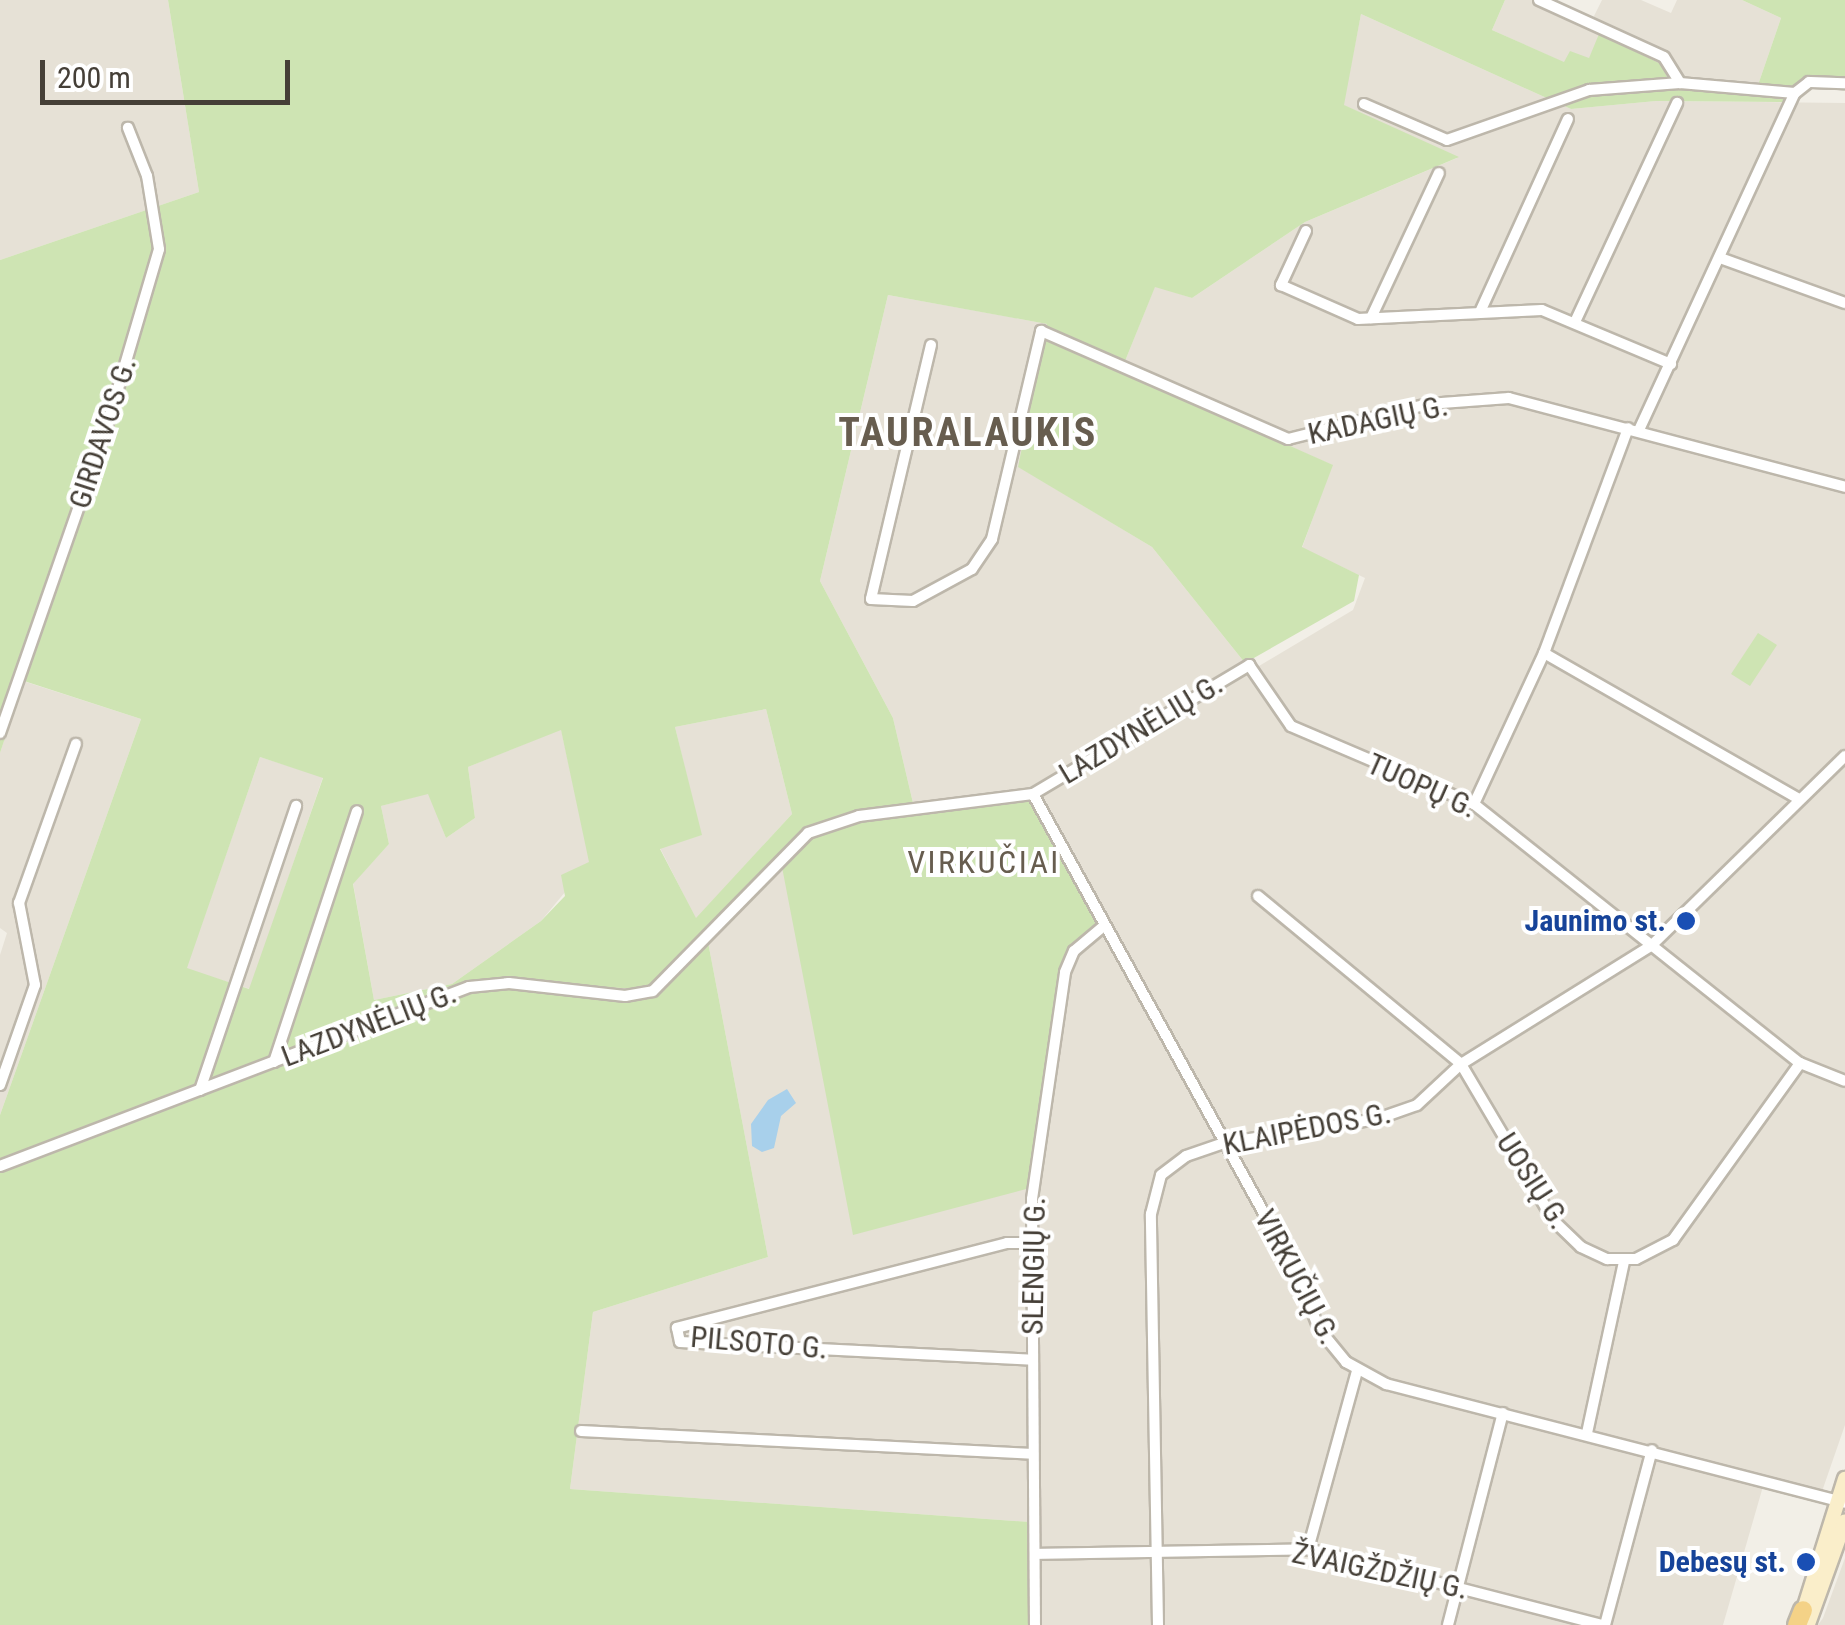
<!DOCTYPE html>
<html>
<head>
<meta charset="utf-8">
<style>
  body { margin:0 }
  #map { position:relative; width:1845px; height:1625px; overflow:hidden; background:#f2efe7; font-family:"Roboto Condensed",sans-serif }
  div>[style] { position:absolute }
  .residential>* { inset:0; background:#e6e1d6 }
  .green>* { inset:0; background:#cee4b3 }
  .water>* { inset:0; background:#a8d0eb }
  .roads { filter:drop-shadow(2px 0 #bdb7ab) drop-shadow(-2px 0 #bdb7ab) drop-shadow(0 2px #bdb7ab) drop-shadow(0 -2px #bdb7ab) }
  .minor>* { height:10px; margin:-5px; padding:0 5px; transform-origin:5px; border-radius:5px; background:#fff }
  .secondary>* { height:14px; margin:-7px; padding:0 7px; transform-origin:7px; border-radius:7px; background:#faeeca }
  .trunk>* { height:18px; margin:-9px; padding:0 9px; transform-origin:9px; border-radius:9px; background:#f4d287 }
  .dots>* { width:28px; height:28px; translate:-50% -50%; box-sizing:border-box; border:5px solid #fff; border-radius:50% }
  span { translate:-50% -50%; white-space:nowrap; text-align:center; line-height:1.15; -webkit-text-stroke:8px #fff; paint-order:stroke }
  .street-label { font-size:30px; color:#453f37 }
  .transit-label { font-size:30px; color:#164399; font-weight:700 }
  .right { translate:-100% -50%; text-align:right }
  .neighbourhood-label { font-size:32px; color:#675d4f; letter-spacing:2.5px }
  .district-label { font-size:40px; color:#675d4f; font-weight:700; letter-spacing:2.5px }
  .scale { position:absolute; left:40px; top:60px; width:250px; height:45px; box-sizing:border-box; border:5px solid #453f37; border-top:0; padding-left:12px; font-size:30px; line-height:35px; white-space:nowrap; color:#453f37; -webkit-text-stroke:8px #fff; paint-order:stroke }
</style>
</head>
<body>
<div id="map">
  <div class="residential">
    <div style="clip-path:polygon(0 0,168px 0,199px 192px,0 260px)"></div>
    <div style="clip-path:polygon(1505px 0,1549px 0,1593px 18px,1602px 0,1641px 0,1671px 13px,1677px 0,1742px 0,1781px 18px,1758px 85px,1668px 79px,1600px 34px,1589px 59px,1565px 63px,1492px 30px)"></div>
    <div style="clip-path:polygon(1361px 14px,1571px 109px,1656px 101px,1845px 103px,1845px 1425px,1819px 1500px,1764px 1483px,1723px 1625px,1039px 1625px,1034px 1207px,1068px 975px,1077px 954px,1109px 928px,1041px 796px,1353px 610px,1365px 578px,1302px 548px,1332px 465px,1121px 371px,1155px 286px,1192px 298px,1305px 222px,1457px 158px,1343px 105px)"></div>
    <div style="clip-path:polygon(888px 295px,1048px 324px,1019px 467px,1152px 547px,1245px 663px,1026px 790px,913px 803px,893px 718px,820px 581px)"></div>
    <div style="clip-path:polygon(23px 681px,141px 719px,0 1115px,0 955px,7px 933px,0 928px,0 753px)"></div>
    <div style="clip-path:polygon(766px 709px,792px 814px,696px 919px,660px 848px,701px 835px,675px 727px)"></div>
    <div style="clip-path:polygon(561px 729px,590px 862px,541px 921px,452px 984px,374px 1000px,353px 883px,389px 844px,381px 806px,429px 793px,446px 838px,475px 818px,468px 767px)"></div>
    <div style="clip-path:polygon(260px 757px,323px 777px,250px 989px,186px 969px)"></div>
    <div style="clip-path:polygon(781px 862px,1030px 1188px,1030px 1522px,570px 1489px,593px 1312px,768px 1257px,708px 942px)"></div>
    <div style="clip-path:polygon(1845px 1558px,1845px 1625px,1818px 1625px,1823px 1618px)"></div>
  </div>
  <div class="green">
    <div style="clip-path:polygon(evenodd,168px 0,1505px 0,1492px 30px,1564px 62px,1570px 51px,1589px 58px,1599px 34px,1661px 64px,1668px 79px,1758px 85px,1781px 18px,1742px 0,1845px 0,1845px 78px,1804px 79px,1786px 102px,1656px 101px,1571px 109px,1361px 14px,1344px 105px,1459px 157px,1305px 222px,1192px 298px,1155px 287px,1121px 371px,1333px 465px,1302px 547px,1359px 575px,1354px 601px,1245px 663px,1152px 547px,1018px 467px,1047px 324px,888px 295px,820px 581px,893px 718px,913px 803px,836px 817px,798px 834px,647px 989px,468px 982px,0 1161px,0 1115px,141px 719px,24px 681px,0 753px,0 260px,199px 192px,168px 0,766px 709px,792px 814px,696px 918px,660px 849px,702px 835px,675px 727px,766px 709px,168px 0,561px 730px,589px 862px,561px 875px,565px 896px,541px 921px,452px 984px,374px 1000px,353px 884px,389px 844px,381px 806px,428px 794px,446px 838px,475px 818px,468px 767px,561px 730px,168px 0,260px 757px,323px 778px,249px 989px,187px 968px,260px 757px)"></div>
    <div style="clip-path:polygon(1758px 633px,1777px 645px,1750px 686px,1731px 674px)"></div>
    <div style="clip-path:polygon(1027px 798px,1099px 924px,1071px 949px,1030px 1188px,853px 1235px,781px 862px,817px 833px,840px 825px)"></div>
    <div style="clip-path:polygon(708px 942px,768px 1257px,593px 1312px,570px 1489px,1030px 1522px,1032px 1625px,0 1625px,0 1171px,462px 994px,507px 987px,626px 1000px,652px 995px)"></div>
  </div>
  <div class="water">
    <div style="clip-path:polygon(787px 1089px,796px 1103px,781px 1116px,774px 1148px,762px 1152px,752px 1146px,751px 1124px,768px 1100px)"></div>
  </div>
  <div class="roads">
    <div class="minor">
      <div style="left:1539px;top:0;width:137px;rotate:24.5deg"></div>
      <div style="left:1664px;top:57px;width:31px;rotate:58deg"></div>
      <div style="left:1364px;top:104px;width:90px;rotate:23.4deg"></div>
      <div style="left:1447px;top:140px;width:151px;rotate:-19.4deg"></div>
      <div style="left:1589px;top:90px;width:91px;rotate:-4.4deg"></div>
      <div style="left:1680px;top:83px;width:115px;rotate:5deg"></div>
      <div style="left:1306px;top:231px;width:60px;rotate:114.8deg"></div>
      <div style="left:1281px;top:285px;width:84px;rotate:23.8deg"></div>
      <div style="left:1358px;top:319px;width:184px;rotate:-2.8deg"></div>
      <div style="left:1542px;top:310px;width:140px;rotate:22.7deg"></div>
      <div style="left:1720px;top:258px;width:133px;rotate:19.8deg"></div>
      <div style="left:1480px;top:312px;width:212px;rotate:-65.5deg"></div>
      <div style="left:1371px;top:318px;width:160px;rotate:-64.9deg"></div>
      <div style="left:1575px;top:322px;width:242px;rotate:-65deg"></div>
      <div style="left:931px;top:345px;width:261px;rotate:103.3deg"></div>
      <div style="left:871px;top:599px;width:42px;rotate:2.7deg"></div>
      <div style="left:913px;top:601px;width:67px;rotate:-28.5deg"></div>
      <div style="left:972px;top:569px;width:36px;rotate:-56deg"></div>
      <div style="left:992px;top:539px;width:214px;rotate:-76.7deg"></div>
      <div style="left:1041px;top:331px;width:270px;rotate:23.6deg"></div>
      <div style="left:1288px;top:439px;width:144px;rotate:-14deg"></div>
      <div style="left:1428px;top:404px;width:81px;rotate:-4.2deg"></div>
      <div style="left:1509px;top:398px;width:348px;rotate:14.8deg"></div>
      <div style="left:1639px;top:430px;width:371px;rotate:-65.2deg"></div>
      <div style="left:1795px;top:93px;width:18px;rotate:-38deg"></div>
      <div style="left:1809px;top:82px;width:36px;rotate:2deg"></div>
      <div style="left:1544px;top:653px;width:294px;rotate:29.8deg"></div>
      <div style="left:0;top:733px;width:325px;rotate:-70.8deg"></div>
      <div style="left:107px;top:426px;width:184px;rotate:-73.6deg"></div>
      <div style="left:159px;top:249px;width:74px;rotate:-99.3deg"></div>
      <div style="left:147px;top:176px;width:52px;rotate:-111.6deg"></div>
      <div style="left:1033px;top:794px;width:549px;rotate:61.15deg"></div>
      <div style="left:1298px;top:1275px;width:58px;rotate:68.7deg"></div>
      <div style="left:1319px;top:1329px;width:43px;rotate:50.7deg"></div>
      <div style="left:1346px;top:1362px;width:46px;rotate:28.8deg"></div>
      <div style="left:1386px;top:1384px;width:474px;rotate:14.5deg"></div>
      <div style="left:1474px;top:804px;width:166px;rotate:-65.1deg"></div>
      <div style="left:1544px;top:653px;width:240px;rotate:-69.5deg"></div>
      <div style="left:1258px;top:896px;width:264px;rotate:39.6deg"></div>
      <div style="left:1461px;top:1064px;width:182px;rotate:59.4deg"></div>
      <div style="left:1554px;top:1221px;width:37px;rotate:44deg"></div>
      <div style="left:1581px;top:1247px;width:29px;rotate:25deg"></div>
      <div style="left:1607px;top:1259px;width:29px"></div>
      <div style="left:1636px;top:1259px;width:42px;rotate:-27.2deg"></div>
      <div style="left:1673px;top:1240px;width:218px;rotate:-54.3deg"></div>
      <div style="left:274px;top:1062px;width:264px;rotate:-71.7deg"></div>
      <div style="left:0;top:1085px;width:106px;rotate:-70.7deg"></div>
      <div style="left:35px;top:985px;width:84px;rotate:-101deg"></div>
      <div style="left:19px;top:903px;width:169px;rotate:-70.3deg"></div>
      <div style="left:200px;top:1090px;width:300px;rotate:-71.3deg"></div>
      <div style="left:0;top:1166px;width:502px;rotate:-20.89deg"></div>
      <div style="left:469px;top:987px;width:40px;rotate:-5.7deg"></div>
      <div style="left:509px;top:983px;width:117px;rotate:6.4deg"></div>
      <div style="left:625px;top:996px;width:28px;rotate:-10deg"></div>
      <div style="left:653px;top:991px;width:221px;rotate:-45.5deg"></div>
      <div style="left:808px;top:833px;width:54px;rotate:-18.4deg"></div>
      <div style="left:859px;top:816px;width:175px;rotate:-7.2deg"></div>
      <div style="left:1033px;top:794px;width:252px;rotate:-30.8deg"></div>
      <div style="left:1249px;top:665px;width:74px;rotate:55.5deg"></div>
      <div style="left:1291px;top:726px;width:199px;rotate:23.1deg"></div>
      <div style="left:1474px;top:804px;width:416px;rotate:38.5deg"></div>
      <div style="left:1800px;top:1063px;width:48px;rotate:21.8deg"></div>
      <div style="left:1031px;top:1243px;width:24px;rotate:180deg"></div>
      <div style="left:1007px;top:1243px;width:341px;rotate:165.6deg"></div>
      <div style="left:677px;top:1328px;width:14px;rotate:78deg"></div>
      <div style="left:680px;top:1342px;width:353px;rotate:2.9deg"></div>
      <div style="left:581px;top:1431px;width:452px;rotate:2.9deg"></div>
      <div style="left:1587px;top:1433px;width:175px;rotate:-77.8deg"></div>
      <div style="left:1308px;top:1549px;width:185px;rotate:-74.6deg"></div>
      <div style="left:1035px;top:1554px;width:273px;rotate:-1deg"></div>
      <div style="left:1308px;top:1549px;width:303px;rotate:14.5deg"></div>
      <div style="left:1035px;top:1625px;width:426px;rotate:-90.4deg"></div>
      <div style="left:1032px;top:1199px;width:229px;rotate:-81.7deg"></div>
      <div style="left:1065px;top:972px;width:23px;rotate:-67deg"></div>
      <div style="left:1074px;top:951px;width:40px;rotate:-40deg"></div>
      <div style="left:1158px;top:1625px;width:411px;rotate:-91deg"></div>
      <div style="left:1151px;top:1214px;width:40px;rotate:-75.6deg"></div>
      <div style="left:1161px;top:1175px;width:31px;rotate:-37deg"></div>
      <div style="left:1186px;top:1156px;width:40px;rotate:-18.9deg"></div>
      <div style="left:1224px;top:1143px;width:155px;rotate:-8.9deg"></div>
      <div style="left:1377px;top:1119px;width:42px;rotate:-19.3deg"></div>
      <div style="left:1417px;top:1105px;width:60px;rotate:-43deg"></div>
      <div style="left:1461px;top:1064px;width:225px;rotate:-31.9deg"></div>
      <div style="left:1652px;top:945px;width:270px;rotate:-44.4deg"></div>
      <div style="left:1448px;top:1625px;width:219px;rotate:-75.5deg"></div>
      <div style="left:1605px;top:1625px;width:181px;rotate:-75deg"></div>
    </div>
    <div class="secondary">
      <div style="left:1801px;top:1619px;width:147px;rotate:-72.6deg"></div>
      <div style="left:1808px;top:1624px;width:109px;rotate:-70.2deg"></div>
    </div>
    <div class="trunk">
      <div style="left:1797px;top:1625px;width:16px;rotate:-68deg"></div>
    </div>
  </div>
  <div class="dots">
    <div style="left:1686px;top:921px;background:#1a4fb4"></div>
    <div style="left:1806px;top:1562px;background:#1a4fb4"></div>
  </div>
  <div class="street-label">
    <span style="left:1378px;top:420px;rotate:-12deg">KADAGIŲ G.</span>
    <span style="left:103px;top:433px;rotate:-72deg">GIRDAVOS G.</span>
    <span style="left:1141px;top:729px;rotate:-31deg">LAZDYNĖLIŲ G.</span>
    <span style="left:1422px;top:786px;rotate:24deg">TUOPŲ G.</span>
    <span style="left:369px;top:1025px;rotate:-21deg">LAZDYNĖLIŲ G.</span>
    <span style="left:1307px;top:1129px;rotate:-11deg">KLAIPĖDOS G.</span>
    <span style="left:1533px;top:1181px;rotate:57deg">UOSIŲ G.</span>
    <span style="left:1034px;top:1266px;rotate:-89deg">SLENGIŲ G.</span>
    <span style="left:1297px;top:1277px;rotate:62deg">VIRKUČIŲ G.</span>
    <span style="left:759px;top:1343px;rotate:5deg">PILSOTO G.</span>
    <span style="left:1380px;top:1571px;rotate:12deg">ŽVAIGŽDŽIŲ G.</span>
  </div>
  <div class="transit-label">
    <span class="right" style="left:1666px;top:921px">Jaunimo st.</span>
    <span class="right" style="left:1786px;top:1562px">Debesų st.</span>
  </div>
  <div class="neighbourhood-label">
    <span style="left:984px;top:862px">VIRKUČIAI</span>
  </div>
  <div class="district-label">
    <span style="left:968px;top:433px">TAURALAUKIS</span>
  </div>
  <div class="scale">200 m</div>
</div>
</body>
</html>
